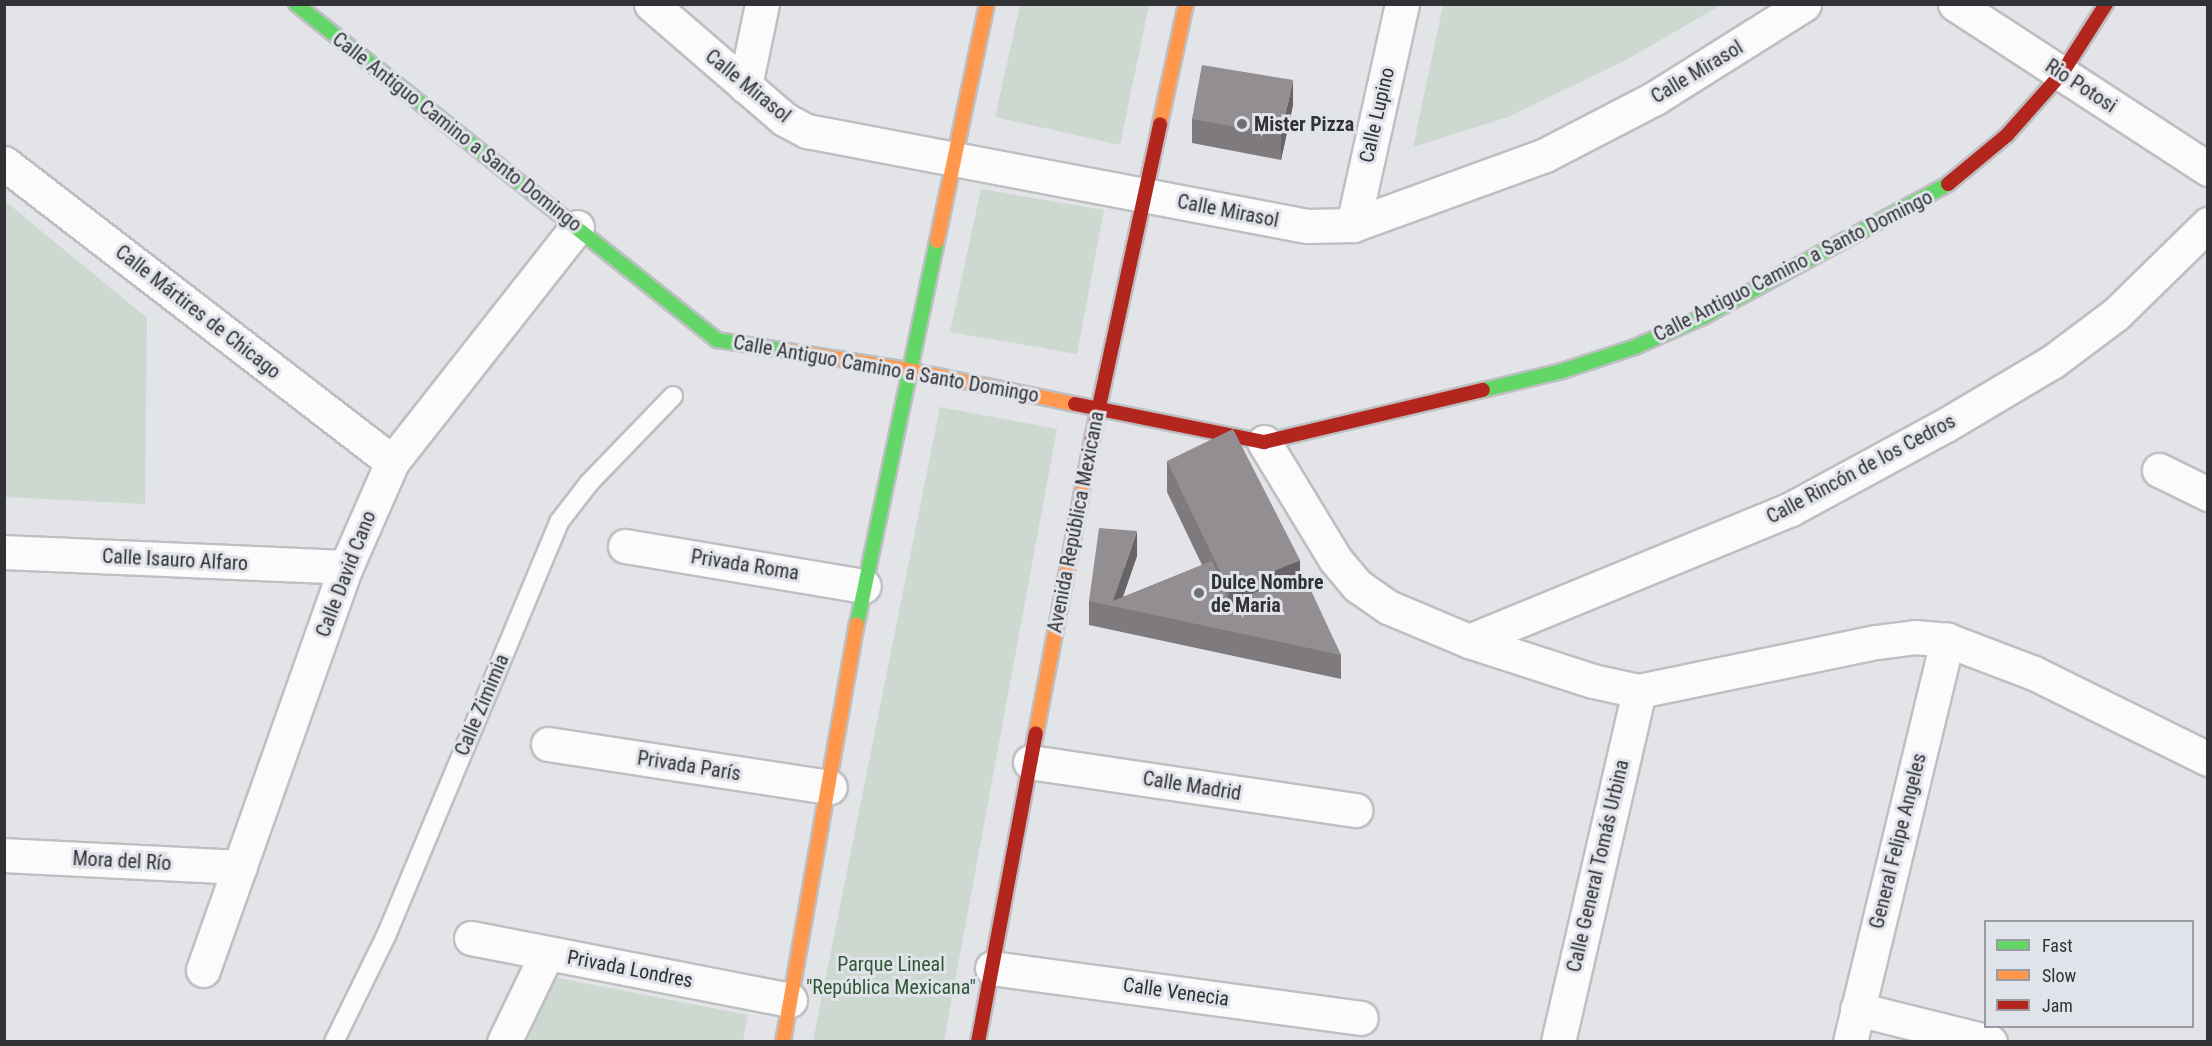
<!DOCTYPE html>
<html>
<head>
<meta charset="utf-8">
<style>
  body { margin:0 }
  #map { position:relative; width:2212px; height:1046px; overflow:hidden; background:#e3e4e8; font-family:"Roboto Condensed",sans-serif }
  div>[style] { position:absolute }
  .green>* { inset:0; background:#ccd8d0 }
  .roads { filter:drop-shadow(2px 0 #bebfc2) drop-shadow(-2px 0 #bebfc2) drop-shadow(0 2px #bebfc2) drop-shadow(0 -2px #bebfc2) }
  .lane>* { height:18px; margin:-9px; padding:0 9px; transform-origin:9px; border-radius:9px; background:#fbfbfc }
  .street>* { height:33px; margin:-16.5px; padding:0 16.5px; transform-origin:16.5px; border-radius:16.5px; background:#fbfbfc }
  .fast>* { height:14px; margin:-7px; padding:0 7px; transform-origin:7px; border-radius:7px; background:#63d668 }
  .slow>* { height:14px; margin:-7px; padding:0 7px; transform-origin:7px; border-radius:7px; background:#ff974d }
  .jam>* { height:14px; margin:-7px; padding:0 7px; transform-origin:7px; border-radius:7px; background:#b3261e }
  .wall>* { inset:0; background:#7e7a7e }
  .shaded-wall>* { inset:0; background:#676366 }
  .building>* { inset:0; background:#938e92 }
  .dots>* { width:16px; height:16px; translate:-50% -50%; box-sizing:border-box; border:3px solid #e1e3ea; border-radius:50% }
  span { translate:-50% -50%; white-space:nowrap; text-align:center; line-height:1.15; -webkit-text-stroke:6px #e1e3ea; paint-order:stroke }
  .street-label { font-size:20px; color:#313235 }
  .poi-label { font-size:20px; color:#313235; font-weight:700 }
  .left { translate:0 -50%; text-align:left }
  .park-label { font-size:20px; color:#2f5836 }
  .frame { position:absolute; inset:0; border:6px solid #313235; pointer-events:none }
  .legend { position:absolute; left:1984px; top:920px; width:210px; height:108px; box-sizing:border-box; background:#e1e3ea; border:2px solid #9b9ca2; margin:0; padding:8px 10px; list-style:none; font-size:18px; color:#313235 }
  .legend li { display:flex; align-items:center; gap:12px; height:30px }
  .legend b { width:30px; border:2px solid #9b9ca2 }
</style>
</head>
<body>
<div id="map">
  <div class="green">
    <div style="clip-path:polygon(1020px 5px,1149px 5px,1120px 145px,995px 117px)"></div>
    <div style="clip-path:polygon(1443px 5px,1443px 4px,1721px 5px,1626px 60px,1508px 117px,1413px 147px)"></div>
    <div style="clip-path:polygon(981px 189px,1104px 210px,1077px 354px,950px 332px)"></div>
    <div style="clip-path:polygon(5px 201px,147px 318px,145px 504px,5px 497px)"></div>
    <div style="clip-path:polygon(940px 407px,1057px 429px,944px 1041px,813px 1041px)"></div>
    <div style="clip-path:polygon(553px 977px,748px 1015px,743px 1041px,527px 1042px)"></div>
  </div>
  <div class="roads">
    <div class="lane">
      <div style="left:334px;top:1042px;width:118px;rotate:-63.9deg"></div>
      <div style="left:386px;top:936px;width:449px;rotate:-67.3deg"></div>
      <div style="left:559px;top:522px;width:49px;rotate:-52.4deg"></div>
      <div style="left:589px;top:483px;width:121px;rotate:-46deg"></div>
    </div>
    <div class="street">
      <div style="left:651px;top:4px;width:176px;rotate:40.8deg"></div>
      <div style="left:784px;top:119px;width:26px;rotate:28deg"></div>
      <div style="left:807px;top:131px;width:509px;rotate:10.76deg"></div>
      <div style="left:1307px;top:226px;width:46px;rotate:-1.2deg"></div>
      <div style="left:1353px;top:225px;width:204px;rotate:-20deg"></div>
      <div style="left:1545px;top:155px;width:124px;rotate:-27.4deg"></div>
      <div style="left:1655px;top:98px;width:176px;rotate:-32.2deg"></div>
      <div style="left:1955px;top:4px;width:302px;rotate:33.1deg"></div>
      <div style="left:745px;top:86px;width:84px;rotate:-78.3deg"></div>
      <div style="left:4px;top:163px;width:490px;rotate:37.6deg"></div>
      <div style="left:1353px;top:225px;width:226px;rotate:-77.5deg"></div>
      <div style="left:1264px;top:442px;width:137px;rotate:58.7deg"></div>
      <div style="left:1335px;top:559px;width:35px;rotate:50deg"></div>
      <div style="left:1358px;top:586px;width:37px;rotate:35deg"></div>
      <div style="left:1388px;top:607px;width:88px;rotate:22.8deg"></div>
      <div style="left:1469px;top:641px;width:130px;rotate:17.9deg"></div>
      <div style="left:1593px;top:681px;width:47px;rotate:12.3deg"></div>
      <div style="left:1639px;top:691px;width:242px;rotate:-11.7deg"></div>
      <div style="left:1876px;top:642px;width:39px;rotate:-7deg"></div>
      <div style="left:1915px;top:637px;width:32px;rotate:5deg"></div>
      <div style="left:1947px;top:640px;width:93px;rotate:20.8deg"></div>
      <div style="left:2034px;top:673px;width:194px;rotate:26.3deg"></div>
      <div style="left:2159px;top:470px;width:55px;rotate:26.1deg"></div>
      <div style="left:625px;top:546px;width:242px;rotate:9.5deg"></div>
      <div style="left:4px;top:552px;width:342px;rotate:2.5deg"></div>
      <div style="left:1469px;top:641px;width:348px;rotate:-22.3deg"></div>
      <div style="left:1791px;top:509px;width:174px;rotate:-28.5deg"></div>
      <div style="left:1944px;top:426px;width:126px;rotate:-30.7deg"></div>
      <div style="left:2052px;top:362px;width:80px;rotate:-36.9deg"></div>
      <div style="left:2116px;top:314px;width:129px;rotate:-44.4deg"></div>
      <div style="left:548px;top:744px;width:285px;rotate:8.7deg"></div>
      <div style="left:1030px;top:762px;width:329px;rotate:8.4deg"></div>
      <div style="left:4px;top:855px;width:236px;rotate:2.9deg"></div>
      <div style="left:471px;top:938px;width:325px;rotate:11deg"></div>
      <div style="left:992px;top:968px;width:372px;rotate:7.7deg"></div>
      <div style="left:203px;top:970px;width:428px;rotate:-70.5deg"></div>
      <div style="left:346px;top:567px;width:115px;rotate:-66.3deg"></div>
      <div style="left:392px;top:462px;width:299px;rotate:-51.8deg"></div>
      <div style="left:1857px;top:1009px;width:137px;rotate:13.9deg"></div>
      <div style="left:504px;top:1042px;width:99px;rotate:-64.2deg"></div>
      <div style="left:1558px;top:1042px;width:360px;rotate:-77deg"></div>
      <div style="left:1850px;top:1042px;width:414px;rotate:-76.4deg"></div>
    </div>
    <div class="fast">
      <div style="left:296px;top:4px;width:539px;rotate:38.59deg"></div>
      <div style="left:717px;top:340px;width:72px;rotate:8.8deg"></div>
      <div style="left:1483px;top:390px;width:81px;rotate:-13.5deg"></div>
      <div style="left:1562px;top:371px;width:77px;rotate:-18.2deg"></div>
      <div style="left:1635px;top:347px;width:74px;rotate:-23.8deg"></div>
      <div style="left:1703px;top:317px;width:279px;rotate:-28.5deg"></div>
      <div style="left:857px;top:624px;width:391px;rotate:-78.2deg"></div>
    </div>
    <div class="slow">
      <div style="left:1160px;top:124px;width:123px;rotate:-77.8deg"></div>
      <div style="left:937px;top:241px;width:242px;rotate:-78.1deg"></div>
      <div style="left:788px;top:351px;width:122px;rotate:8.9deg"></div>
      <div style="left:909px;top:370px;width:169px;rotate:11.6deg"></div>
      <div style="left:1036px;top:733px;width:299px;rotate:-79.2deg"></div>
      <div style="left:783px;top:1042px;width:424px;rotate:-80deg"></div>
    </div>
    <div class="jam">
      <div style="left:1948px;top:184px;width:77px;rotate:-39.7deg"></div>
      <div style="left:2007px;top:135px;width:83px;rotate:-48.4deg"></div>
      <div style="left:2062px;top:73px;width:82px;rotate:-57.5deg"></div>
      <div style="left:1075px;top:404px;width:193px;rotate:11.4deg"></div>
      <div style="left:1264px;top:442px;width:225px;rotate:-13.4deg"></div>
      <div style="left:1092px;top:439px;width:322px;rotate:-77.8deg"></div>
      <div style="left:978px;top:1042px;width:314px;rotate:-79.4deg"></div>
    </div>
  </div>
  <div class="wall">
    <div style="clip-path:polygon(1293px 105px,1281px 160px,1192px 143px,1192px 119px)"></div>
    <div style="clip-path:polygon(1167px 461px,1300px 572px,1341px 655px,1341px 679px,1089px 625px,1089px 601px,1137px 556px,1123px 597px,1202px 565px,1167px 492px)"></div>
  </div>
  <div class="shaded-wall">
    <div style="clip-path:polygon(1293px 80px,1293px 105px,1281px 160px,1281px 135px)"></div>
    <div style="clip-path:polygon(1137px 531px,1137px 556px,1119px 607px,1113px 601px)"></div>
    <div style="clip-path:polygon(1300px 560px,1300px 591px,1229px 621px,1229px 590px)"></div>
  </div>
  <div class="building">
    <div style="clip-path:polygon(1202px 65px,1293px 80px,1281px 135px,1192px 119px)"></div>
    <div style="clip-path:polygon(1233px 429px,1300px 560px,1229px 590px,1167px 461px)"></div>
    <div style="clip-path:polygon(1099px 528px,1137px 531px,1113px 601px,1212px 561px,1230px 604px,1302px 571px,1341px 655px,1089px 601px)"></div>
  </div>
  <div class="dots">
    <div style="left:1242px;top:124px;background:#6f7074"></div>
    <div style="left:1199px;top:593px;background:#6f7074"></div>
  </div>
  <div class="street-label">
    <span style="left:1697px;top:72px;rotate:-31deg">Calle Mirasol</span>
    <span style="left:748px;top:86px;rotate:39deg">Calle Mirasol</span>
    <span style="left:2081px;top:86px;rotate:33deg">Rio Potosi</span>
    <span style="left:1377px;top:115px;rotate:-77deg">Calle Lupino</span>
    <span style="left:457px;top:132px;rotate:38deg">Calle Antiguo Camino a Santo Domingo</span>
    <span style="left:1228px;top:211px;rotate:11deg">Calle Mirasol</span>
    <span style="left:1793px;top:266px;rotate:-27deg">Calle Antiguo Camino a Santo Domingo</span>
    <span style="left:198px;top:312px;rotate:38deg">Calle Mártires de Chicago</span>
    <span style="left:886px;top:369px;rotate:10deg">Calle Antiguo Camino a Santo Domingo</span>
    <span style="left:1861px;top:469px;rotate:-28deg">Calle Rincón de los Cedros</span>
    <span style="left:1076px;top:522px;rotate:-79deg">Avenida República Mexicana</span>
    <span style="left:175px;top:560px;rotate:3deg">Calle Isauro Alfaro</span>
    <span style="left:745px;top:565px;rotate:9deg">Privada Roma</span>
    <span style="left:346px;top:574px;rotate:-69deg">Calle David Cano</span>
    <span style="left:482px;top:705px;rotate:-67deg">Calle Zimimia</span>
    <span style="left:689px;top:766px;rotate:9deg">Privada París</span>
    <span style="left:1192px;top:786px;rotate:9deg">Calle Madrid</span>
    <span style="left:1898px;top:841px;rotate:-76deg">General Felipe Angeles</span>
    <span style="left:122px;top:861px;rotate:3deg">Mora del Río</span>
    <span style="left:1598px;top:866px;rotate:-77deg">Calle General Tomás Urbina</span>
    <span style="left:630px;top:969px;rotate:11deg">Privada Londres</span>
    <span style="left:1176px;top:992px;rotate:8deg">Calle Venecia</span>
  </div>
  <div class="poi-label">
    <span class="left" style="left:1254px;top:124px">Mister Pizza</span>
    <span class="left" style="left:1211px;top:594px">Dulce Nombre<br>de Maria</span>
  </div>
  <div class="park-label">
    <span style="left:891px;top:976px">Parque Lineal<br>"República Mexicana"</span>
  </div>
  <div class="frame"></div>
  <ul class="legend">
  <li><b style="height:8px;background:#63d668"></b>Fast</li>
  <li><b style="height:8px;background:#ff974d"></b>Slow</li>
  <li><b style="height:8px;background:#b3261e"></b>Jam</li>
  </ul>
</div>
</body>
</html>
